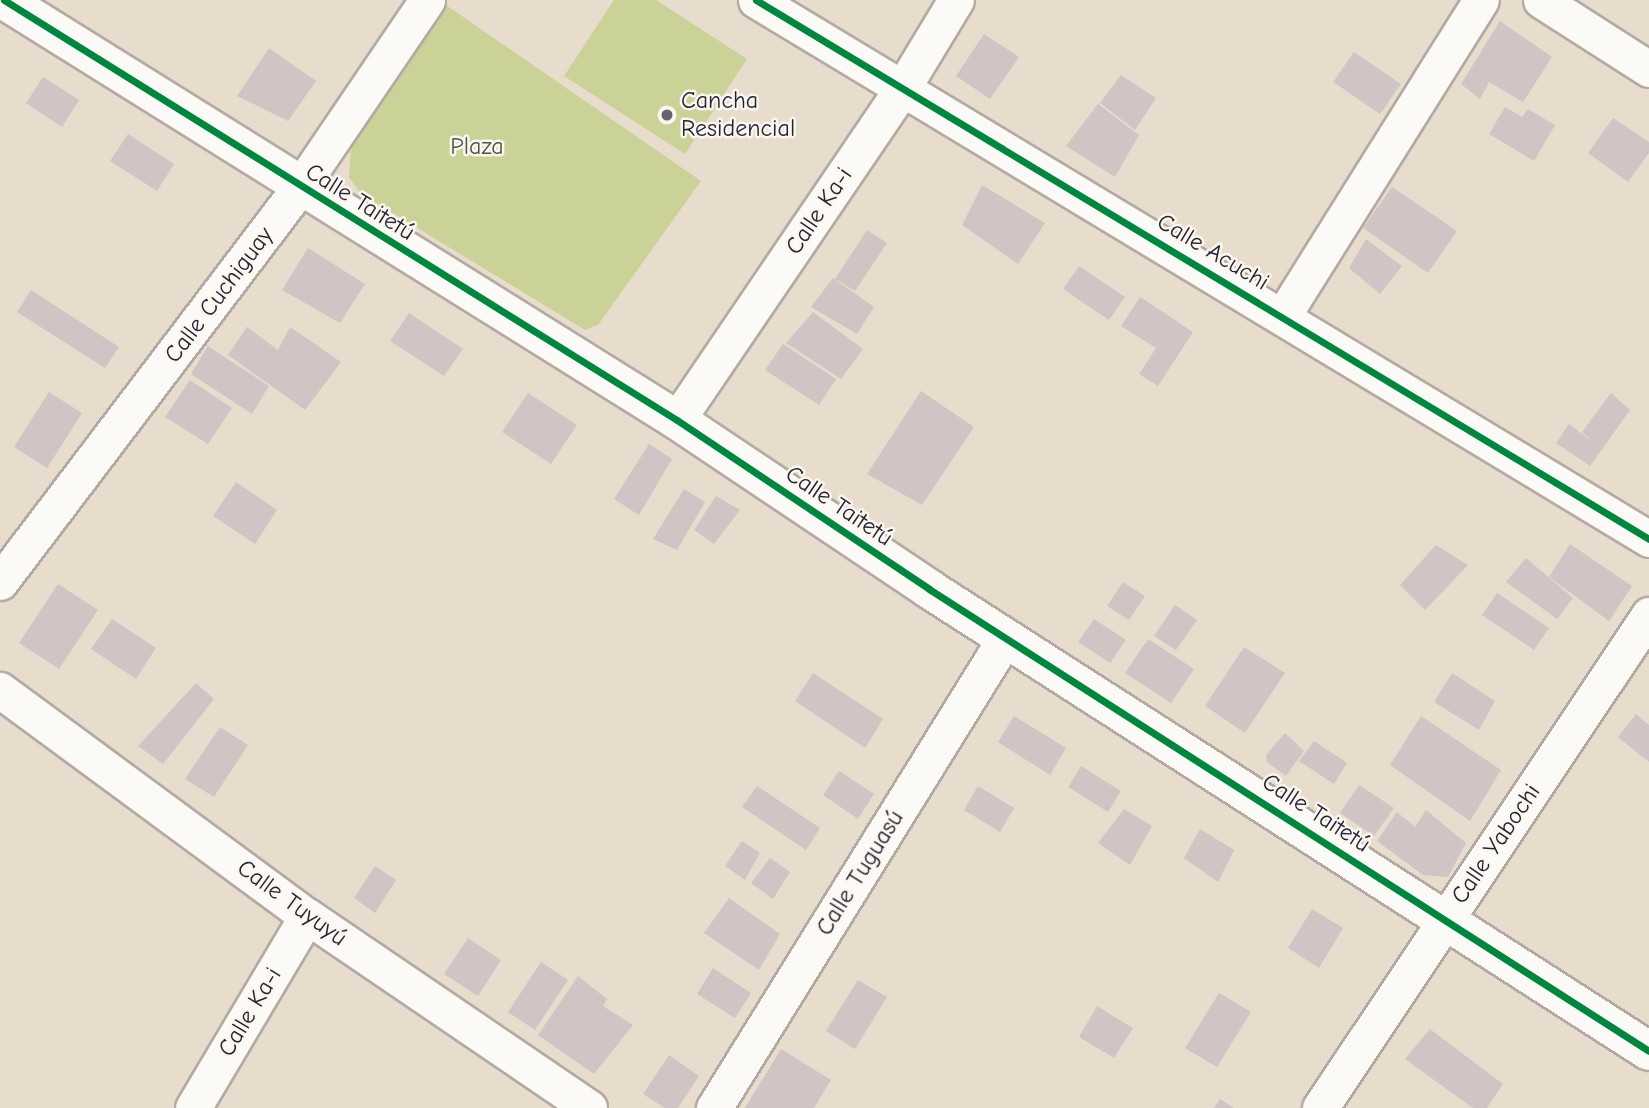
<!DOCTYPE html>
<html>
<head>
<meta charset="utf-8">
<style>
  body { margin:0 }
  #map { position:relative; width:1649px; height:1108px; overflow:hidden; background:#e8dccc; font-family:"Comic Neue",sans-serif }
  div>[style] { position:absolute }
  .green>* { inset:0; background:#cbd298 }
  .building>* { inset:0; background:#d1c4c4 }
  .roads { filter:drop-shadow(2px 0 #b3aba3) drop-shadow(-2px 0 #b3aba3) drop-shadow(0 2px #b3aba3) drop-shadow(0 -2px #b3aba3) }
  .minor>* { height:35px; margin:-17.5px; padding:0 17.5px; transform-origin:17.5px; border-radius:17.5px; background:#fcfaf7 }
  .tertiary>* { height:38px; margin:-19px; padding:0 19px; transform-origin:19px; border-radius:19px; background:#fcfaf7 }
  .cycleway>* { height:7px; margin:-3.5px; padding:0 3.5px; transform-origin:3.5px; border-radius:3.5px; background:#00873e }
  .dots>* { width:19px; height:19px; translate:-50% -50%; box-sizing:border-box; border:4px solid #fbf7ec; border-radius:50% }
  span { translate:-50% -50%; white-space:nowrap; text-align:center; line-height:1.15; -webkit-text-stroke:5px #fbf7ec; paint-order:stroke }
  .poi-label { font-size:24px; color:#22223b }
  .left { translate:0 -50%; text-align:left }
  .park-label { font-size:24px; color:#4e544a }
  .street-label { font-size:24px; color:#22223b }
</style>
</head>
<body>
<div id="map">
  <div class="green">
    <div style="clip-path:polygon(614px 0,656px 0,747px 59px,685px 154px,564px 76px)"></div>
    <div style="clip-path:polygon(443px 3px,701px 181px,598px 325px,585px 330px,360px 193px,349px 177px,351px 144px)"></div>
  </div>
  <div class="building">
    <div style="clip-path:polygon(1500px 21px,1552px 57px,1523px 102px,1489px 82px,1480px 99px,1461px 84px)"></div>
    <div style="clip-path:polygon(984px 34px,1019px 57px,990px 99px,956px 76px)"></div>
    <div style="clip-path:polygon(269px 48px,316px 81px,288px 121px,237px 96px)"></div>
    <div style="clip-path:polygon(1354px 52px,1401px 84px,1380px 114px,1333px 82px)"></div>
    <div style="clip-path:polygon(1121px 75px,1156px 98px,1135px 130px,1100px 103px)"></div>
    <div style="clip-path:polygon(43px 77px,79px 100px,62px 127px,26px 103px)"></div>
    <div style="clip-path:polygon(1098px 104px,1139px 135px,1115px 177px,1066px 146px)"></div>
    <div style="clip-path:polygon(1505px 107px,1522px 117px,1528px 109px,1555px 125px,1534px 161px,1489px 134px)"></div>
    <div style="clip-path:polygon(1613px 118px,1649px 142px,1649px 153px,1628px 182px,1588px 153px)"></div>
    <div style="clip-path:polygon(128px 134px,174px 164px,157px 191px,110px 161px)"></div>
    <div style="clip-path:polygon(982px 185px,1045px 223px,1018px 264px,962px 225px)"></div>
    <div style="clip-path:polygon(1392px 187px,1457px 231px,1428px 273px,1363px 228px)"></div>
    <div style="clip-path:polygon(867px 230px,887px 243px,855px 291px,835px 279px)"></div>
    <div style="clip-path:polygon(1366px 239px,1402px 266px,1380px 294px,1349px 268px)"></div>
    <div style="clip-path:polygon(308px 248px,365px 284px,340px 323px,282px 290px)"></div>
    <div style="clip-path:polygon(1079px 266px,1125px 297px,1109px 320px,1063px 289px)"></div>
    <div style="clip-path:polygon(833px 278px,874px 307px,857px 334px,811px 307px)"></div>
    <div style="clip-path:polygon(31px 290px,119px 347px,105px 368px,17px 312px)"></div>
    <div style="clip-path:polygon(1140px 297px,1193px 332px,1158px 386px,1139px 374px,1156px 348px,1121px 326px)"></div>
    <div style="clip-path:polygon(813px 312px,863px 349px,841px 379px,786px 343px)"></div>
    <div style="clip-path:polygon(409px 313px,463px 349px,444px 376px,390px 341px)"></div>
    <div style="clip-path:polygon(247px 327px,278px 350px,290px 327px,341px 362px,305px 410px,228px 355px)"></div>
    <div style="clip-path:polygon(783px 344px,836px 379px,819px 405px,765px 370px)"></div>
    <div style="clip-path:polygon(208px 346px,269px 386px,252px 414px,191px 374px)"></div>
    <div style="clip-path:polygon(190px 380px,232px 408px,208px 444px,165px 417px)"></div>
    <div style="clip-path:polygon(921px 391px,974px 427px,922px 505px,867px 474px)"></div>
    <div style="clip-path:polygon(49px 392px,82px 413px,47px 468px,14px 447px)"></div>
    <div style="clip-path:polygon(528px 393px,577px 425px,551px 464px,502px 432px)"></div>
    <div style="clip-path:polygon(1611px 393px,1630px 410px,1590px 466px,1556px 443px,1569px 424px,1593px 442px,1582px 432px)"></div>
    <div style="clip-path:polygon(649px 444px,672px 459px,639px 515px,614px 499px)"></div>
    <div style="clip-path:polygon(236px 482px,277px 510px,255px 544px,213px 516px)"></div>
    <div style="clip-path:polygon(684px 489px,705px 502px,677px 550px,653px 539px)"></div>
    <div style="clip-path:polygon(716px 496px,740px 510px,714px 544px,694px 530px)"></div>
    <div style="clip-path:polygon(1570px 544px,1632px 586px,1609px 621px,1549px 577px)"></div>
    <div style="clip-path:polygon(1436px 545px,1468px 565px,1425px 610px,1400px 585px)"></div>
    <div style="clip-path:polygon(1526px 558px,1573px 598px,1557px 619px,1506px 582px)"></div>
    <div style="clip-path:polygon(1123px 582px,1145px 596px,1129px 620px,1107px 606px)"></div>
    <div style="clip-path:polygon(58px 584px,98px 610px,59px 669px,19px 643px)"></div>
    <div style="clip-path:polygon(1497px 593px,1549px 628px,1534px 650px,1482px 615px)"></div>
    <div style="clip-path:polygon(1175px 605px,1197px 620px,1176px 650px,1154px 636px)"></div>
    <div style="clip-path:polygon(112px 619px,156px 648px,136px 679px,91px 649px)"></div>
    <div style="clip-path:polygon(1094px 619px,1126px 640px,1110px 663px,1078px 642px)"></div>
    <div style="clip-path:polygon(1148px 639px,1194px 669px,1171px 703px,1125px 673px)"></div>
    <div style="clip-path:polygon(1244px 647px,1285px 673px,1245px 733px,1205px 706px)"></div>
    <div style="clip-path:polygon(813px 673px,883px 719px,865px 748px,795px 701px)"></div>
    <div style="clip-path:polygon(1452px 673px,1495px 701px,1479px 730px,1434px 702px)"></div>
    <div style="clip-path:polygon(196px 683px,214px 699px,163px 764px,138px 746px)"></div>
    <div style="clip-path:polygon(1636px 714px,1649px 725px,1649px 762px,1618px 737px)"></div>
    <div style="clip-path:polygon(1014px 716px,1066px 748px,1050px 775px,998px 742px)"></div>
    <div style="clip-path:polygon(1421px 716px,1501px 770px,1470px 821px,1390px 765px)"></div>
    <div style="clip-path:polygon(220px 727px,248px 745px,214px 797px,185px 779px)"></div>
    <div style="clip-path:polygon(1285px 733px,1304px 751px,1286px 776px,1267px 762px,1266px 755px)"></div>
    <div style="clip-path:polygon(1314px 741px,1347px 763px,1334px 784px,1299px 761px)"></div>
    <div style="clip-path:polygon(1081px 766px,1121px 791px,1108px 812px,1068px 787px)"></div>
    <div style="clip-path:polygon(839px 771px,874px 794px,858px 819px,823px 795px)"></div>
    <div style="clip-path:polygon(1359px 785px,1394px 808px,1374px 836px,1340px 813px)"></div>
    <div style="clip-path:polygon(757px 786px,820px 828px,806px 850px,742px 807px)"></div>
    <div style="clip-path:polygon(978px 786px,1014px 808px,1000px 832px,964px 810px)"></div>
    <div style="clip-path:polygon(1124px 809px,1152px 826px,1130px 865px,1098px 843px)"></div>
    <div style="clip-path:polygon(1426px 810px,1466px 843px,1448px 877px,1423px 875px,1377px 841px,1397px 812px,1415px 827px)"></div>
    <div style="clip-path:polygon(1200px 829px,1234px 850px,1218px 882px,1184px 858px)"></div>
    <div style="clip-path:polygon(742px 841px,760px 853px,745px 880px,725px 866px)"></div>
    <div style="clip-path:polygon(770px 858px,790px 872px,773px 899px,751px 883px)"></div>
    <div style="clip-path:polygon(375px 866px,396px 880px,375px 913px,354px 898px)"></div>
    <div style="clip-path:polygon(729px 898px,780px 934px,759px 970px,704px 933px)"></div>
    <div style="clip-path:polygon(1312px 909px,1343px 928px,1319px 968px,1288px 948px)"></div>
    <div style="clip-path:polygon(468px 938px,501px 960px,478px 996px,444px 974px)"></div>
    <div style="clip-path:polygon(541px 962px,568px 980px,535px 1030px,508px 1012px)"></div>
    <div style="clip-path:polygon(713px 968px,751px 993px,735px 1018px,697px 994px)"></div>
    <div style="clip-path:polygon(578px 976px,607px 999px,603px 1006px,633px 1025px,594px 1074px,538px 1035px)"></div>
    <div style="clip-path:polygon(858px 980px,887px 997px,855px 1049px,826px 1031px)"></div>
    <div style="clip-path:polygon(1219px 993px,1251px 1012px,1217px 1067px,1185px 1048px)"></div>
    <div style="clip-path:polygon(1097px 1006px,1133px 1028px,1114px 1058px,1079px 1037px)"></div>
    <div style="clip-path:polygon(1430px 1029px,1503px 1084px,1487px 1108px,1473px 1108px,1405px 1059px)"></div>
    <div style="clip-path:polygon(781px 1049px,831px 1080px,814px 1108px,745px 1108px)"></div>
    <div style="clip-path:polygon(669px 1055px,699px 1076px,678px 1108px,665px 1108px,643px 1094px)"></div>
    <div style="clip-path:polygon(1220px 1099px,1234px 1108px,1214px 1108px)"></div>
  </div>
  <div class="roads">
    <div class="minor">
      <div style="left:756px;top:0;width:1043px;rotate:31.11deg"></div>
      <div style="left:1541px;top:0;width:128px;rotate:32.6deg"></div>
      <div style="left:1282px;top:317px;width:374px;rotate:-57.9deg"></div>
      <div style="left:677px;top:420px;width:400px;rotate:-55.8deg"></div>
      <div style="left:902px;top:89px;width:104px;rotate:-58.8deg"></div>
      <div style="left:0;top:582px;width:496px;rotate:-52.8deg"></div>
      <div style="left:300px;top:187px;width:226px;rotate:-55.8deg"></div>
      <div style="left:0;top:690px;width:381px;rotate:36.4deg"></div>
      <div style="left:307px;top:916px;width:341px;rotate:34.2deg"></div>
      <div style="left:193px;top:1108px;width:223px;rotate:-59.3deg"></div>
      <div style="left:714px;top:1108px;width:554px;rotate:-58.2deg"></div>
      <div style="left:1320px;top:1108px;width:593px;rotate:-56.28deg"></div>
    </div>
    <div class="tertiary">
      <div style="left:4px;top:0;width:793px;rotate:31.97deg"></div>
      <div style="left:677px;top:420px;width:303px;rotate:33.8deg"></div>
      <div style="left:929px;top:589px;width:855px;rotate:32.69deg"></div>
    </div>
  </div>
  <div class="cycleway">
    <div style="left:4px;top:0;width:793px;rotate:31.97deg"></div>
    <div style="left:677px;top:420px;width:303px;rotate:33.8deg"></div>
    <div style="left:929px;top:589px;width:855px;rotate:32.69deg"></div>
    <div style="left:756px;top:0;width:1043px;rotate:31.11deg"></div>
  </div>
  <div class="dots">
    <div style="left:667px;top:115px;background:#67636e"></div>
  </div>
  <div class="poi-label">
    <span class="left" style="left:681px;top:115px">Cancha<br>Residencial</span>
  </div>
  <div class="park-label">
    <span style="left:477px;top:147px">Plaza</span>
  </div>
  <div class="street-label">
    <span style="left:360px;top:202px;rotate:32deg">Calle Taitetú</span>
    <span style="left:819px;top:211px;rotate:-56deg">Calle Ka-i</span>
    <span style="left:1213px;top:252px;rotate:31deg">Calle Acuchi</span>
    <span style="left:219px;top:295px;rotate:-53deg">Calle Cuchiguay</span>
    <span style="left:839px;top:506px;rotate:34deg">Calle Taitetú</span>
    <span style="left:1316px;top:813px;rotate:33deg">Calle Taitetú</span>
    <span style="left:1496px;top:844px;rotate:-56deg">Calle Yabochi</span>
    <span style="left:860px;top:873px;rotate:-58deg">Calle Tuguasú</span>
    <span style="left:292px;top:903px;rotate:36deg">Calle Tuyuyú</span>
    <span style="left:250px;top:1012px;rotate:-59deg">Calle Ka-i</span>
  </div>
</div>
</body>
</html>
